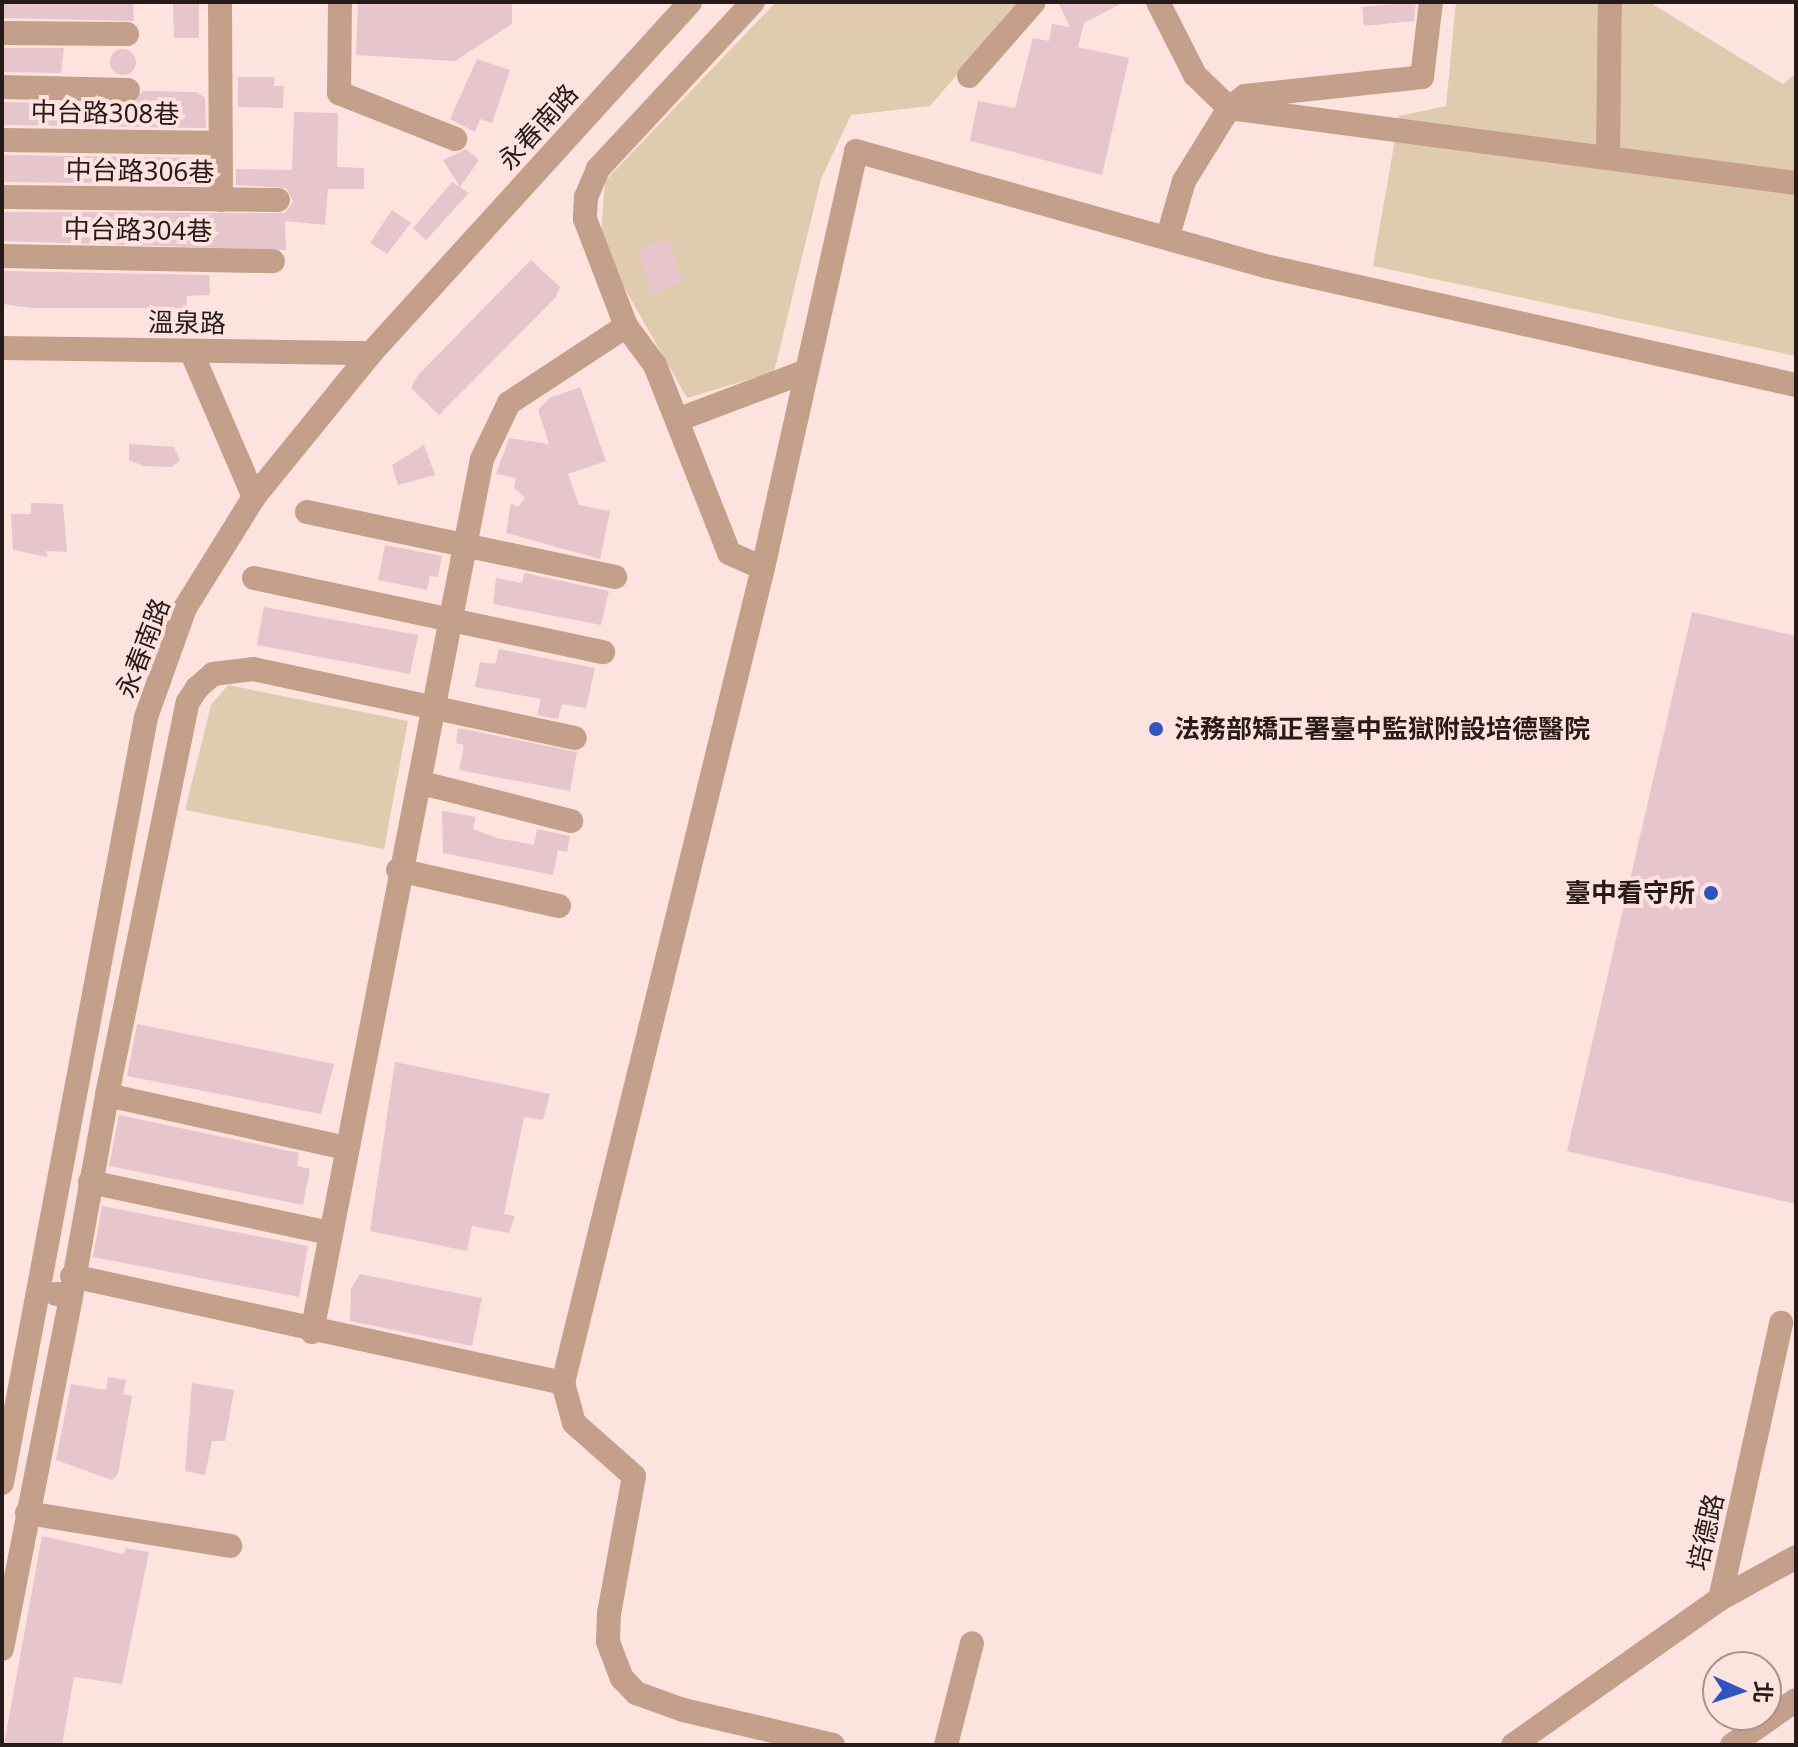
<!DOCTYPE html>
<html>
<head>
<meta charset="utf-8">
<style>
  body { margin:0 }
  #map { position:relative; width:1798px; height:1747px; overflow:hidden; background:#ffe3de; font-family:"Noto Sans","Noto Sans TC",sans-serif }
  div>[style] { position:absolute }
  .green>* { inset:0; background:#dfcbad }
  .building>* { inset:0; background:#e7c5cc }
  .round { border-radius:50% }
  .minor>* { height:24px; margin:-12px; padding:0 12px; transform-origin:12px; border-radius:12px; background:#c4a08a }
  .dots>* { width:22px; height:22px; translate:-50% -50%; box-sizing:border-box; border:4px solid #ffe3de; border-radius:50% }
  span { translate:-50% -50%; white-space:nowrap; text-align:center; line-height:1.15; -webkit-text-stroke:8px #ffe3de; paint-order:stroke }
  .street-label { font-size:26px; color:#271b19 }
  .poi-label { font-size:26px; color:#271b19; font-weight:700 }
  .left { translate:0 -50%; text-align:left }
  .right { translate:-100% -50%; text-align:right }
  .frame { position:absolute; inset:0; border:4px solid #271b19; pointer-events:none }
  .north { position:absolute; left:1702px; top:1651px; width:80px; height:80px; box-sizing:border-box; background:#ffe3de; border:2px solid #a9938f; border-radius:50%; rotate:93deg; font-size:22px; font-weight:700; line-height:32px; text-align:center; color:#271b19 }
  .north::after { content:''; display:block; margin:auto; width:28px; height:36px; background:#2f55c5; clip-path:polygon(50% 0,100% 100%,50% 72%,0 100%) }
</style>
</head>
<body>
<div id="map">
  <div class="green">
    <div style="clip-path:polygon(776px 2px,1019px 2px,930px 106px,851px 115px,821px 179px,774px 372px,687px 398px,600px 245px,605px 181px)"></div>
    <div style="clip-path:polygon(1456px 2px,1649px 2px,1783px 84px,1796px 73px,1796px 356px,1373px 266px,1399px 116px,1446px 106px)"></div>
    <div style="clip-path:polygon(228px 685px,408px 721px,384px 849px,185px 810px,211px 705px)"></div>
  </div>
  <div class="building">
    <div style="clip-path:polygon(2px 2px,133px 2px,134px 21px,2px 18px)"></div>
    <div style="clip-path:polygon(173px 2px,199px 2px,199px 38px,174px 38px)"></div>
    <div style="clip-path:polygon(358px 2px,512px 2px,512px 24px,455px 61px,356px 55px)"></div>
    <div style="clip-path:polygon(1058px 2px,1124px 2px,1084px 23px,1078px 47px,1129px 58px,1102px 175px,970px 141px,978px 101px,1015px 108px,1033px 38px,1049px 41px,1052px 24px,1070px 27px)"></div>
    <div style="clip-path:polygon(1416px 2px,1414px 21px,1364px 26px,1362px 7px)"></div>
    <div style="clip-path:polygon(2px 48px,64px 48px,61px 73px,2px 72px)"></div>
    <div class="round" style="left:110px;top:49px;width:26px;height:26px"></div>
    <div style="clip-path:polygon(477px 59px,510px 70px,492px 123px,480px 119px,475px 132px,450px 119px)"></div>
    <div style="clip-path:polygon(238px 77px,274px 77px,274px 86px,284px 86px,283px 108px,238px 107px)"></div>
    <div style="clip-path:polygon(143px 91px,197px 92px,205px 98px,206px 128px,2px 125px,2px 102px,128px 105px)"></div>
    <div style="clip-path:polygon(294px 112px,338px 113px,337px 167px,364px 168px,364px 189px,328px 189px,325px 225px,285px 221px,286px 250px,2px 241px,2px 212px,285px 213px,293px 201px,286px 188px,236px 185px,236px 169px,292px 170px)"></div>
    <div style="clip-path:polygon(466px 149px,479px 160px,460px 187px,443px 160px)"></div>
    <div style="clip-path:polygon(2px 155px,206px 158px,206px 184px,2px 182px)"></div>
    <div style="clip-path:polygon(452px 182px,469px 193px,426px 240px,413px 228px)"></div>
    <div style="clip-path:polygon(392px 210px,411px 223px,387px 254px,370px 243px)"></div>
    <div style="clip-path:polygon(669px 239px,683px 282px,652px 293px,637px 249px)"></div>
    <div style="clip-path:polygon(531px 260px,560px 287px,556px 297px,439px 415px,411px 388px,418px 375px)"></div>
    <div style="clip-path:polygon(2px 271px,209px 275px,210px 295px,187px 296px,186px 308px,32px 308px,2px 304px)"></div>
    <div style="clip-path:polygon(580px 387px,606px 461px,568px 474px,579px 505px,610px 511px,600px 559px,506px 533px,511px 503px,518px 507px,525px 498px,514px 488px,516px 478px,496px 474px,509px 438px,549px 444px,538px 410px,549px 398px)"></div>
    <div style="clip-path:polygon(129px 444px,174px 447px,180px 460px,172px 467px,144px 466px,129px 460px)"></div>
    <div style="clip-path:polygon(424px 445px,435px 475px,398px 485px,392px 465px)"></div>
    <div style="clip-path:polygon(31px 503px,63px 504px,67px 552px,46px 551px,48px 557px,13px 550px,11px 514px,31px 514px)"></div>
    <div style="clip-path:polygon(385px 545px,442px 556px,438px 577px,430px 576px,427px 590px,378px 580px)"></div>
    <div style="clip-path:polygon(524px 573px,609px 591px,601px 625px,493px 604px,496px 578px,522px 583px)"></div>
    <div style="clip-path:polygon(264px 607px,418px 635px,410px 674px,257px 645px)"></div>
    <div style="clip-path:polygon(1692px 612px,1796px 636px,1796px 1204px,1567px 1151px)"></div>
    <div style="clip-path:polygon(499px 649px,595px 668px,586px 708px,562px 704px,558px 719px,537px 715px,541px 699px,475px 687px,480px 662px,495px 664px)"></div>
    <div style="clip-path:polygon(458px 728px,577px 752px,570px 791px,459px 770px,464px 745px,456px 743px)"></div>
    <div style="clip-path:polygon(442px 811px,476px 817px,473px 829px,497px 838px,534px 845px,537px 829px,570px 836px,567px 852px,558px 850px,553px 875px,443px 853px)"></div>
    <div style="clip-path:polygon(137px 1024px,334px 1064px,321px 1114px,127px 1076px)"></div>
    <div style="clip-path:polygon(395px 1062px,550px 1094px,543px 1120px,524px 1117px,504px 1214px,515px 1216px,509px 1233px,472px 1226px,467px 1251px,370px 1231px)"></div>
    <div style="clip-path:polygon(119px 1115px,299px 1153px,297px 1166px,310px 1169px,303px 1205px,109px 1166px)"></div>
    <div style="clip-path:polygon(102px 1206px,308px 1246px,299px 1297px,93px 1257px)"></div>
    <div style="clip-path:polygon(360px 1274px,482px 1298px,472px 1346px,350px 1321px,351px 1288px)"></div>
    <div style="clip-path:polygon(108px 1377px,126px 1380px,123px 1394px,132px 1396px,118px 1474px,112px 1480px,56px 1460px,71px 1384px,106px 1390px)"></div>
    <div style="clip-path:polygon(192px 1383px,234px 1390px,225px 1441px,212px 1441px,205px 1475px,185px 1471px)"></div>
    <div style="clip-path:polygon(42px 1536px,124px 1554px,126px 1548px,149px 1552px,122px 1684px,74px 1677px,62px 1745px,4px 1745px)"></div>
  </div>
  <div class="minor">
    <div style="left:220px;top:2px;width:198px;rotate:89.7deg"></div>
    <div style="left:340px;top:2px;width:91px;rotate:90.6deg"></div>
    <div style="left:339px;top:93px;width:125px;rotate:21.6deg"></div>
    <div style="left:753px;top:2px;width:228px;rotate:132.9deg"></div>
    <div style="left:598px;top:169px;width:30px;rotate:113deg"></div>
    <div style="left:586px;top:197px;width:22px;rotate:93deg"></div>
    <div style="left:585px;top:219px;width:115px;rotate:69deg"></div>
    <div style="left:626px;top:326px;width:49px;rotate:53.4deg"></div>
    <div style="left:655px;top:365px;width:202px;rotate:68.5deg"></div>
    <div style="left:729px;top:553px;width:37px;rotate:24deg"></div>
    <div style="left:763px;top:568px;width:839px;rotate:103.79deg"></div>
    <div style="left:563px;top:1383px;width:41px;rotate:74.6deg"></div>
    <div style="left:574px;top:1423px;width:80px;rotate:41.5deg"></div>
    <div style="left:634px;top:1476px;width:139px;rotate:100.3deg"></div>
    <div style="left:609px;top:1613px;width:29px;rotate:92deg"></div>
    <div style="left:608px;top:1642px;width:39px;rotate:69deg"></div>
    <div style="left:622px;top:1678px;width:21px;rotate:47deg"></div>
    <div style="left:636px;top:1693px;width:50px;rotate:19.9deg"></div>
    <div style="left:683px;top:1710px;width:154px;rotate:13.1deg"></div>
    <div style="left:1158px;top:2px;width:82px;rotate:63.1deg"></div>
    <div style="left:1195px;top:75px;width:47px;rotate:44.1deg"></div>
    <div style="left:1229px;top:108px;width:572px;rotate:7.54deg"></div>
    <div style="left:2px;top:33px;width:125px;rotate:0.5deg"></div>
    <div style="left:969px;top:76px;width:98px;rotate:-48.7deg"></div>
    <div style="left:2px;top:87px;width:126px;rotate:1.4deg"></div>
    <div style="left:2px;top:140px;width:205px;rotate:0.8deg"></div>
    <div style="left:1608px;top:156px;width:154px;rotate:-89.3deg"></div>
    <div style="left:2px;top:197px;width:276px;rotate:0.6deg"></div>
    <div style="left:1168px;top:236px;width:57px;rotate:-73.8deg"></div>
    <div style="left:1184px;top:181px;width:86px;rotate:-58.3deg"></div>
    <div style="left:1229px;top:108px;width:20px;rotate:-37deg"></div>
    <div style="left:1245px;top:96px;width:178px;rotate:-6.1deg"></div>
    <div style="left:1422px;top:77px;width:76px;rotate:-83.2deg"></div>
    <div style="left:2px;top:256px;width:271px;rotate:1.1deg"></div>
    <div style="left:2px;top:348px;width:369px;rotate:0.8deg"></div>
    <div style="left:191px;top:351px;width:159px;rotate:66.7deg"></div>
    <div style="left:677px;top:420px;width:136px;rotate:-20.7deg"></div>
    <div style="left:307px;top:512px;width:315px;rotate:11.9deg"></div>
    <div style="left:763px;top:568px;width:427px;rotate:-77.4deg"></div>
    <div style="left:856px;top:151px;width:425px;rotate:15.7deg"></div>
    <div style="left:1265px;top:266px;width:544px;rotate:12.63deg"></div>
    <div style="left:254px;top:578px;width:357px;rotate:12deg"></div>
    <div style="left:422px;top:783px;width:154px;rotate:14.3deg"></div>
    <div style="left:398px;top:870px;width:165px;rotate:12.6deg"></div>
    <div style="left:107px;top:1095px;width:246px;rotate:12.5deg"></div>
    <div style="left:90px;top:1182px;width:245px;rotate:12deg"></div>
    <div style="left:72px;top:1276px;width:503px;rotate:12.29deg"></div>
    <div style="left:71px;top:1296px;width:204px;rotate:-79.8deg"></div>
    <div style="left:107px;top:1095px;width:401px;rotate:-78.4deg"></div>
    <div style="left:188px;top:702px;width:17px;rotate:-57deg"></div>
    <div style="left:197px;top:688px;width:21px;rotate:-41deg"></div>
    <div style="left:213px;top:674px;width:40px;rotate:-7.1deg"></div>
    <div style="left:253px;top:669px;width:329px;rotate:12.1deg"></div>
    <div style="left:312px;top:1332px;width:889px;rotate:-78.98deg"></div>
    <div style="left:482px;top:459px;width:62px;rotate:-64.3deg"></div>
    <div style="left:509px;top:403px;width:140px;rotate:-33.3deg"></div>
    <div style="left:2px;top:1483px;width:779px;rotate:-79.35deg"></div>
    <div style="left:146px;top:717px;width:116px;rotate:-70.3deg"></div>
    <div style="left:185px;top:608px;width:131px;rotate:-58.1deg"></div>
    <div style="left:254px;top:497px;width:186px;rotate:-50.9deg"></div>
    <div style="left:371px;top:353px;width:474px;rotate:-47.7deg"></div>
    <div style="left:27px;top:1513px;width:206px;rotate:9.2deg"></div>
    <div style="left:1720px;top:1599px;width:87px;rotate:-28.9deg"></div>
    <div style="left:2px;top:1649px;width:360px;rotate:-78.9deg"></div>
    <div style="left:71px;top:1296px;width:15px;rotate:-172deg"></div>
    <div style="left:946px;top:1745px;width:105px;rotate:-75.7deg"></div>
    <div style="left:1513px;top:1745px;width:253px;rotate:-35.2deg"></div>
    <div style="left:1720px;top:1599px;width:283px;rotate:-77.5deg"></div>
    <div style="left:1732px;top:1745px;width:78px;rotate:-35.1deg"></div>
  </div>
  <div class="dots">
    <div style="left:1156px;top:729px;background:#2f55c5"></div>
    <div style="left:1711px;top:893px;background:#2f55c5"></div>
  </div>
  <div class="street-label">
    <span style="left:105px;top:113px;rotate:1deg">中台路308巷</span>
    <span style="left:538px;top:127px;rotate:-48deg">永春南路</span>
    <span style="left:140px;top:171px;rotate:1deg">中台路306巷</span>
    <span style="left:138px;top:230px;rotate:1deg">中台路304巷</span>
    <span style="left:187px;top:323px;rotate:1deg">溫泉路</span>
    <span style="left:143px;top:648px;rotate:-69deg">永春南路</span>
    <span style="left:1706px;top:1532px;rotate:-77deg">培德路</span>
  </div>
  <div class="poi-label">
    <span class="left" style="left:1174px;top:729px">法務部矯正署臺中監獄附設培德醫院</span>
    <span class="right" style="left:1695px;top:893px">臺中看守所</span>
  </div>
  <div class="frame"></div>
  <div class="north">北</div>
</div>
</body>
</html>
